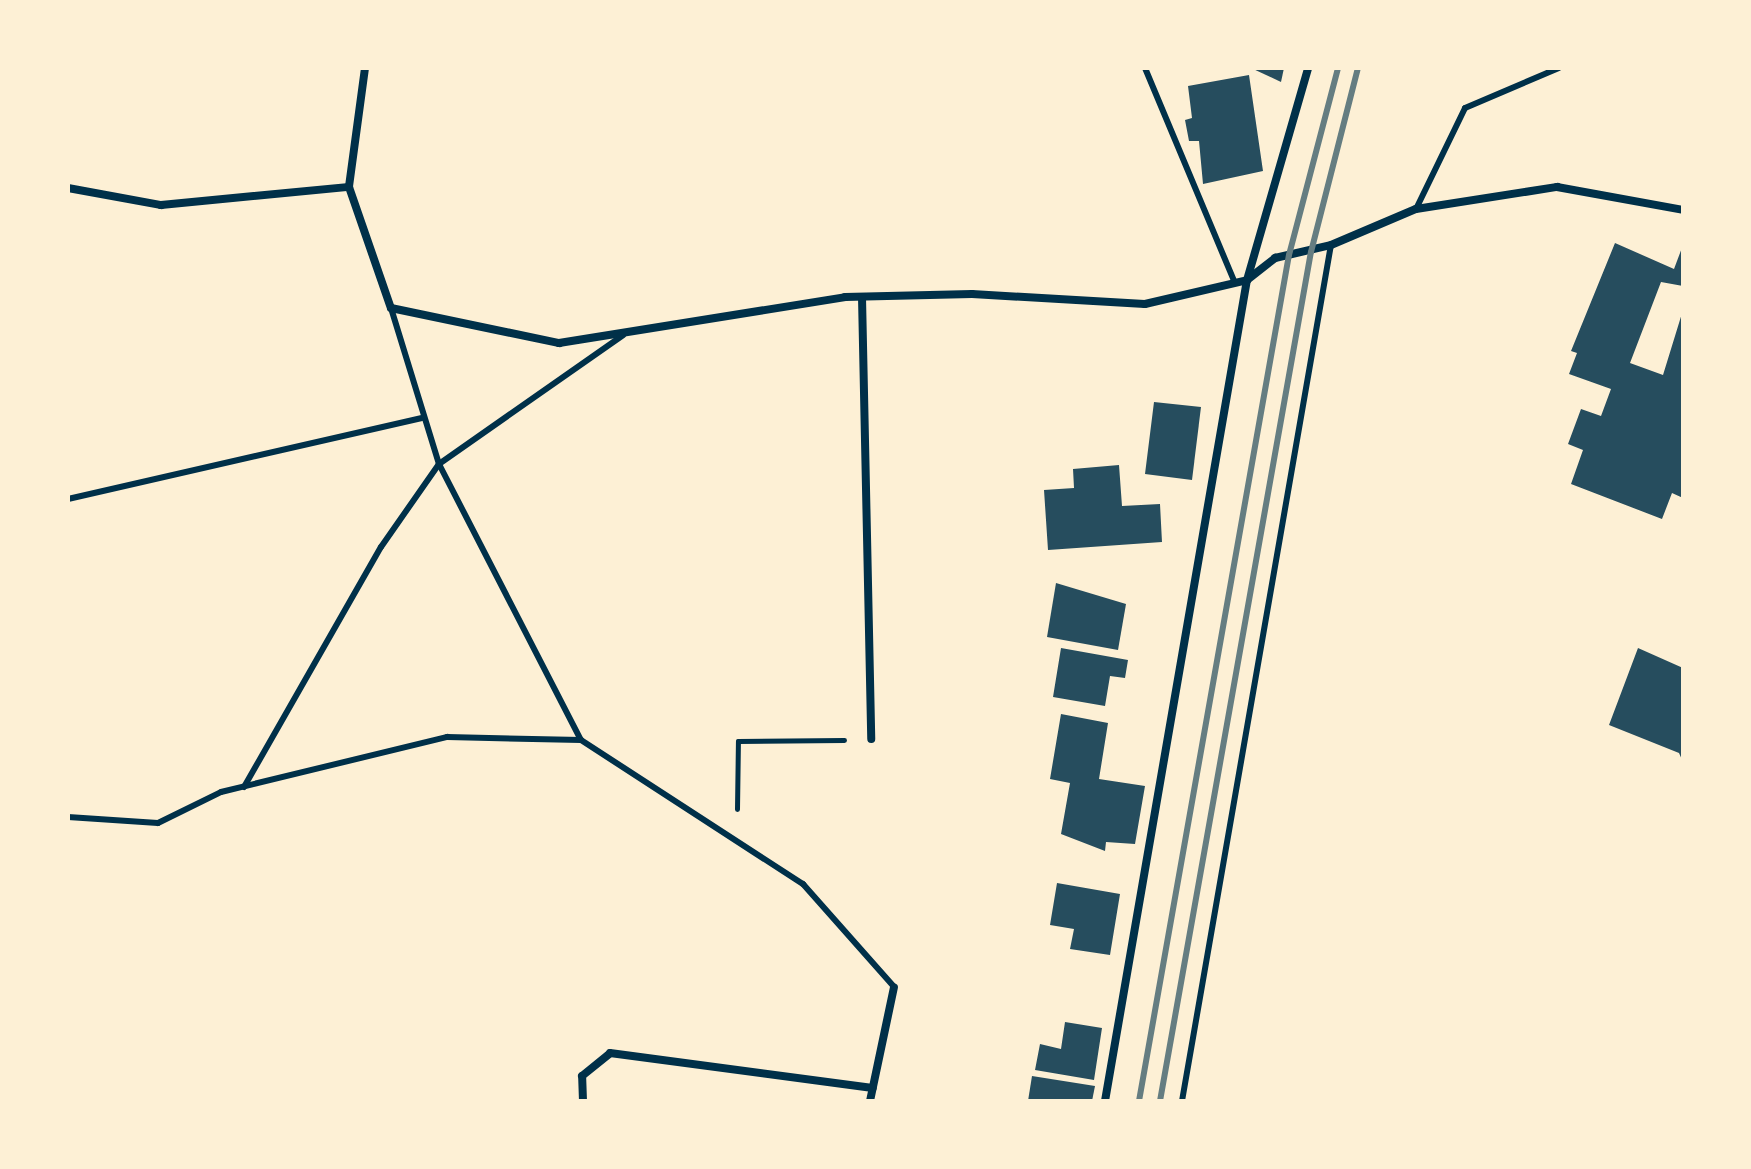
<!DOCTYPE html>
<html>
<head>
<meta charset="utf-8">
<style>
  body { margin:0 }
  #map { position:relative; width:1751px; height:1169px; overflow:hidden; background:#fdf0d5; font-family:"Alegreya Sans",sans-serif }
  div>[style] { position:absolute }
  .building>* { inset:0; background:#264d5e }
  .path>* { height:5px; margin:-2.5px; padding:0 2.5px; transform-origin:2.5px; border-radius:2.5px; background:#003049 }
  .service>* { height:6px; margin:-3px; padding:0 3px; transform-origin:3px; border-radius:3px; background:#003049 }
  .minor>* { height:8px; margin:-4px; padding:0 4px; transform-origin:4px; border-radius:4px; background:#003049 }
  .rail>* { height:6px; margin:-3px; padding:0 3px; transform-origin:3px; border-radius:3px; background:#657d81 }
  span { translate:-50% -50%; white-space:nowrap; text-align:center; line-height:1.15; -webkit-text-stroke:7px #fdf0d5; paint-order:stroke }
  .frame { position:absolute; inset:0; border:70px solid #fdf0d5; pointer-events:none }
</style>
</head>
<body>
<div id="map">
  <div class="building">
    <div style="clip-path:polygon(1251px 68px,1284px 68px,1281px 82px)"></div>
    <div style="clip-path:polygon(1249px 75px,1263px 171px,1203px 184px,1199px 141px,1189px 141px,1185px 120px,1192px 118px,1188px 86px)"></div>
    <div style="clip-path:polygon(1615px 243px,1674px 269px,1683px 245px,1683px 286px,1661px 282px,1630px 363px,1663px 375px,1683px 310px,1683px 498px,1672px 493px,1662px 519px,1571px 484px,1583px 450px,1568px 444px,1581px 409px,1601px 416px,1611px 389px,1569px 374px,1577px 353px,1571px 351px)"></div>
    <div style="clip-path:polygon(1154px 402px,1201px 407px,1192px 480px,1145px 474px)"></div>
    <div style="clip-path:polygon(1119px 465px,1122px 506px,1160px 504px,1162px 542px,1048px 550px,1044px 490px,1074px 488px,1073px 469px)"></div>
    <div style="clip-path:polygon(1056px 583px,1126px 604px,1118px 650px,1047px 637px)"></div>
    <div style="clip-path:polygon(1061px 648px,1128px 660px,1125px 678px,1110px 676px,1105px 706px,1053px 697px)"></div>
    <div style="clip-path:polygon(1638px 648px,1683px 668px,1683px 762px,1679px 753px,1609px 725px)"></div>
    <div style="clip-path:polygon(1061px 714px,1108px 723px,1099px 779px,1145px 786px,1135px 844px,1106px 842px,1105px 851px,1061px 834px,1070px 783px,1050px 779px)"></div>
    <div style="clip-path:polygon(1057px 883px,1120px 894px,1110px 955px,1070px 949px,1074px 929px,1050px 925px)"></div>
    <div style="clip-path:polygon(1065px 1022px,1102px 1028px,1094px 1080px,1035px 1070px,1040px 1044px,1061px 1049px)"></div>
    <div style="clip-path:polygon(1032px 1076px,1095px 1086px,1092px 1101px,1028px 1101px)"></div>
  </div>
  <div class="path">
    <div style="left:737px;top:809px;width:68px;rotate:-89.2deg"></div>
    <div style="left:738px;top:741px;width:106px;rotate:-0.5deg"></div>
  </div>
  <div class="service">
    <div style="left:1145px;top:68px;width:233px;rotate:67.3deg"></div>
    <div style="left:1416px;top:209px;width:112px;rotate:-64.1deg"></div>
    <div style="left:1465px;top:108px;width:102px;rotate:-23.1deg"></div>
    <div style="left:391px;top:308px;width:163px;rotate:72.9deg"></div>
    <div style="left:439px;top:464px;width:310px;rotate:62.8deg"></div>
    <div style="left:581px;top:740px;width:265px;rotate:33deg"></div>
    <div style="left:803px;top:884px;width:137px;rotate:48.5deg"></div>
    <div style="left:68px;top:499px;width:363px;rotate:-12.9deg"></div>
    <div style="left:244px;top:787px;width:276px;rotate:-60.3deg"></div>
    <div style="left:381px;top:547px;width:101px;rotate:-55.1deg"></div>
    <div style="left:439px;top:464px;width:225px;rotate:-35deg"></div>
    <div style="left:68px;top:817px;width:90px;rotate:3.8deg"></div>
    <div style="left:158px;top:823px;width:70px;rotate:-26.2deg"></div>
    <div style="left:221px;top:792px;width:233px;rotate:-13.7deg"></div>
    <div style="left:447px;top:737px;width:134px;rotate:1.3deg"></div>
    <div style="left:1182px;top:1101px;width:869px;rotate:-80.13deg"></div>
  </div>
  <div class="minor">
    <div style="left:365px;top:68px;width:120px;rotate:97.7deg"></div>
    <div style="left:349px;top:187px;width:128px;rotate:70.9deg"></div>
    <div style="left:391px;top:308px;width:172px;rotate:11.8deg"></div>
    <div style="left:559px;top:343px;width:290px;rotate:-9.1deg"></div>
    <div style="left:845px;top:297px;width:127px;rotate:-1.4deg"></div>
    <div style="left:972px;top:294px;width:173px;rotate:3.3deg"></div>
    <div style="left:1145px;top:304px;width:105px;rotate:-13.2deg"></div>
    <div style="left:1247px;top:280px;width:36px;rotate:-38deg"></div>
    <div style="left:1275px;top:258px;width:57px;rotate:-13.1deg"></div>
    <div style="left:1331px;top:245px;width:92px;rotate:-23deg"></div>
    <div style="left:1416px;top:209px;width:143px;rotate:-8.9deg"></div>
    <div style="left:1557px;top:187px;width:128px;rotate:10.3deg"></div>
    <div style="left:68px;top:188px;width:95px;rotate:10.4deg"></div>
    <div style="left:161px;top:205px;width:189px;rotate:-5.5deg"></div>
    <div style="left:862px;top:297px;width:442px;rotate:88.8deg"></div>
    <div style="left:583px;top:1101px;width:25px;rotate:-92deg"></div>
    <div style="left:582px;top:1076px;width:36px;rotate:-39deg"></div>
    <div style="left:610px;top:1053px;width:265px;rotate:7.6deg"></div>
    <div style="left:870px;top:1101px;width:116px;rotate:-78.1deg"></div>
    <div style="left:1105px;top:1101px;width:833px;rotate:-80.19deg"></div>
    <div style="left:1247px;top:280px;width:221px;rotate:-73.9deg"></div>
  </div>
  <div class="rail">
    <div style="left:1139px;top:1101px;width:859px;rotate:-79.95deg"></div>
    <div style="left:1289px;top:255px;width:193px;rotate:-75.3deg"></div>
    <div style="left:1160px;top:1101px;width:862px;rotate:-79.92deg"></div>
    <div style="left:1311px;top:252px;width:190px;rotate:-75.7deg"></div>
  </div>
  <div class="frame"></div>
</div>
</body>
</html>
